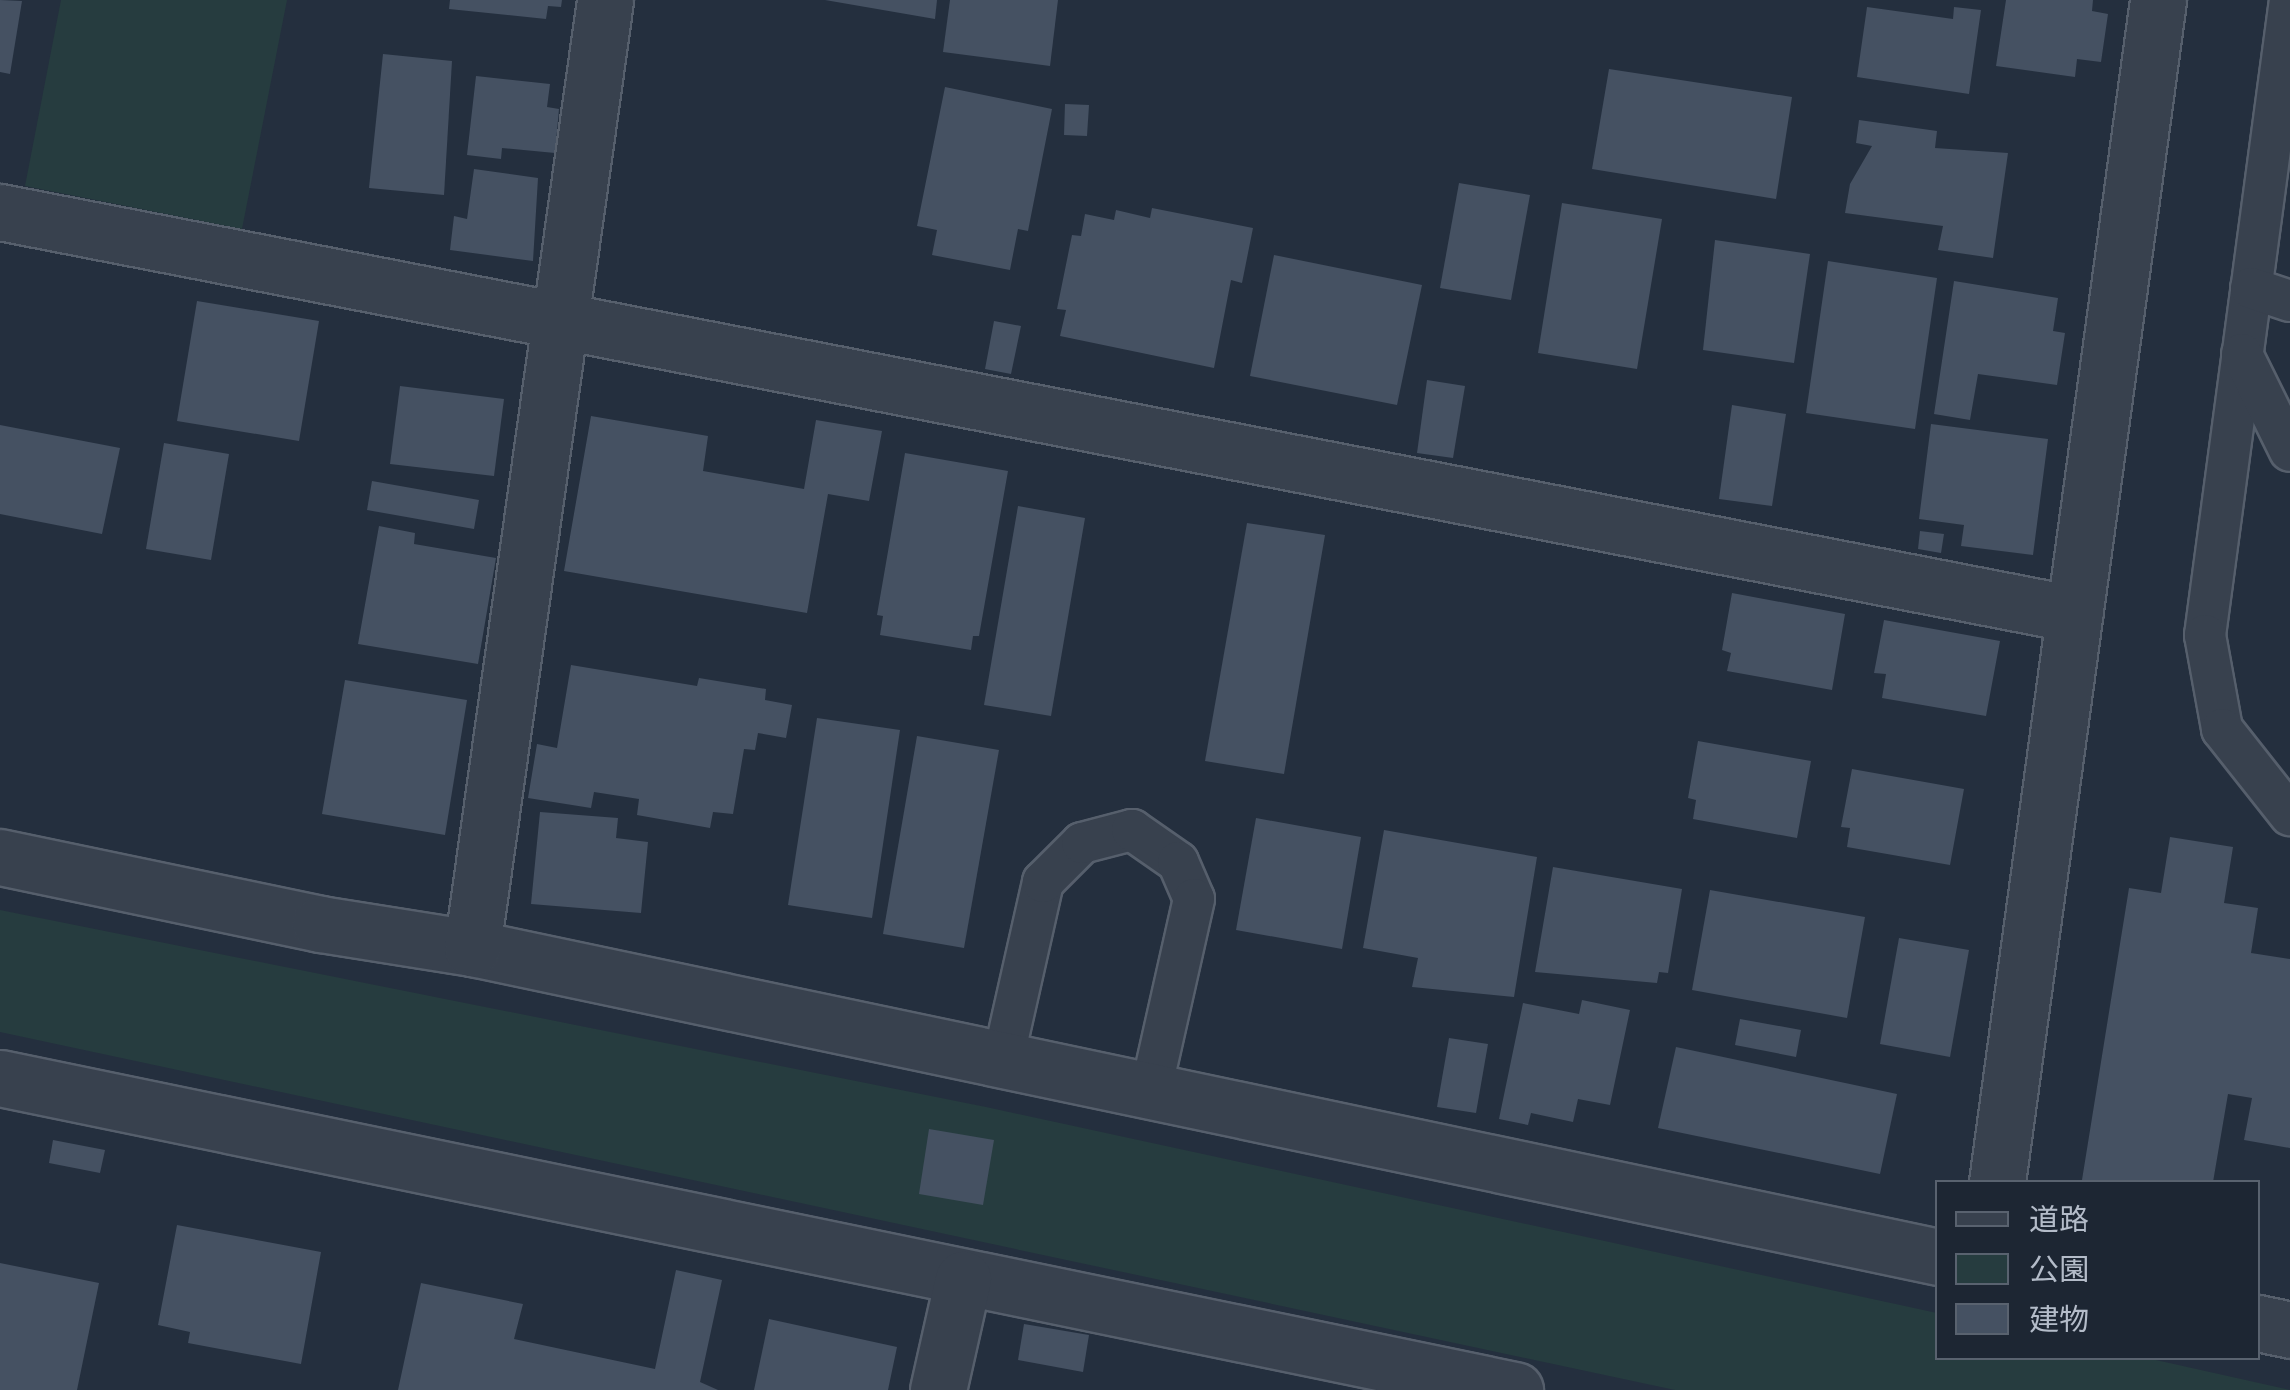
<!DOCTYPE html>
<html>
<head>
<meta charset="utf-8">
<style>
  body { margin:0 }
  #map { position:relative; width:2290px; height:1390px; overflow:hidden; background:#242f3e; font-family:Poppins,"Noto Sans JP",sans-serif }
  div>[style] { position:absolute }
  .green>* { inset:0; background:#263c3f }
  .building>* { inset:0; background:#455162 }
  .roads { filter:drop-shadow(2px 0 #565f6c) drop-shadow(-2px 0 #565f6c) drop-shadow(0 2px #565f6c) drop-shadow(0 -2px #565f6c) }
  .service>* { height:40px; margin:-20px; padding:0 20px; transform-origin:20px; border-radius:20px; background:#38414e }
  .minor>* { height:55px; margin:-27.5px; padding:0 27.5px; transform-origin:27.5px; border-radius:27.5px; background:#38414e }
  span { translate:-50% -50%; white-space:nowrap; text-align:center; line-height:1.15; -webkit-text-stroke:10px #1d2633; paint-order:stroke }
  .legend { position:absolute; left:1935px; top:1180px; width:325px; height:180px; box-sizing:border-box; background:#1d2633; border:2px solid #59626f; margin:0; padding:12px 18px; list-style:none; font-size:30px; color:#b4bcc9 }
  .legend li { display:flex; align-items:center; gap:20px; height:50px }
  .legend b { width:50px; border:2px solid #59626f }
</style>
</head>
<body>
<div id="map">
  <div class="green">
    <div style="clip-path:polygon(61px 0,287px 0,242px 229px,25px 186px)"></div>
    <div style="clip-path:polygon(0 910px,986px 1107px,1937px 1313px,1938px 1358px,2147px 1358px,2290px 1390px,1675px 1390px,0 1032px)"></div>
  </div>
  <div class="building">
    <div style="clip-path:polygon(0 0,22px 1px,10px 74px,0 72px)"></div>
    <div style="clip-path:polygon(450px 0,562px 0,561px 7px,548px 6px,546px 19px,449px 9px)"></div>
    <div style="clip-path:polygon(825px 0,937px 0,935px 19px)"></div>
    <div style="clip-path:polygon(950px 0,1058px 0,1050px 66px,943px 52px)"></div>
    <div style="clip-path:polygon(2006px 0,2093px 0,2092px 11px,2108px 14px,2101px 62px,2077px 59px,2075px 77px,1996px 66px)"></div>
    <div style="clip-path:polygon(1867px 7px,1953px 19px,1954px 7px,1981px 10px,1969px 94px,1857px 77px)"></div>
    <div style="clip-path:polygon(383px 54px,452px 61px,444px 195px,369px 188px)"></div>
    <div style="clip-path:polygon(1609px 69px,1792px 97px,1776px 199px,1592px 169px)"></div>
    <div style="clip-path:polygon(476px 76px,550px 84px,547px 107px,559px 109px,555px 153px,502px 148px,501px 159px,467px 155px)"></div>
    <div style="clip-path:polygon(945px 87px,1052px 109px,1028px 231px,1018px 229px,1010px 270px,932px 255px,937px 230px,917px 226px)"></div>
    <div style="clip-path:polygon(1065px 104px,1089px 105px,1087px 136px,1064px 135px)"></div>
    <div style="clip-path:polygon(1859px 120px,1937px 131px,1935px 148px,2008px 153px,1993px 258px,1938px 250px,1943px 226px,1845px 213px,1850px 184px,1872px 146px,1856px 143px)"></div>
    <div style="clip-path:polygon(474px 169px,538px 178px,533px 261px,450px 250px,454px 216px,467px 219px)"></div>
    <div style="clip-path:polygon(1459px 183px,1530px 195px,1511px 300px,1440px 288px)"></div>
    <div style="clip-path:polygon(1562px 203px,1662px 219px,1637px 369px,1538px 353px)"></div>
    <div style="clip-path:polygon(1152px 208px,1253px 228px,1242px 283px,1231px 280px,1214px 368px,1060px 336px,1066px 310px,1057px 309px,1072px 235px,1081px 236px,1085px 214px,1114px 220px,1116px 210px,1150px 218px)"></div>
    <div style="clip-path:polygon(1715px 240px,1810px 254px,1794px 363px,1703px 350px)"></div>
    <div style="clip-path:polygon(1274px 255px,1422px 285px,1397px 405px,1250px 376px)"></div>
    <div style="clip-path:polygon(1828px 261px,1937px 278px,1915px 429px,1806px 413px)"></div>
    <div style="clip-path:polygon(1954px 281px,2058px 298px,2053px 331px,2065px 333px,2057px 385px,1978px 374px,1970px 420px,1934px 414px)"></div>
    <div style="clip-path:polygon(197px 301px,319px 321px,299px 441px,177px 421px)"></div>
    <div style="clip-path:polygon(994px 321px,1021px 326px,1011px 374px,985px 369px)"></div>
    <div style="clip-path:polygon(1427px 380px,1465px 386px,1453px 458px,1417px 453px)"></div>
    <div style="clip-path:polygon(400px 386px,504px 399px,494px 476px,390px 464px)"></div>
    <div style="clip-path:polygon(1732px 405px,1786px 414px,1772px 506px,1719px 499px)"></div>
    <div style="clip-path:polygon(591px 416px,708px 436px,703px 471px,804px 489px,816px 420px,882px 431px,869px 501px,828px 494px,807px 613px,564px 571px)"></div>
    <div style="clip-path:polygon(1931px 424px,2048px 439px,2033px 555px,1961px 546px,1964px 525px,1919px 519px)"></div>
    <div style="clip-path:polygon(0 425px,120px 448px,102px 534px,0 514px)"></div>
    <div style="clip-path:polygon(164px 443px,229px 454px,211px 560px,146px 549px)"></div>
    <div style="clip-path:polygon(905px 453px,1008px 471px,979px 636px,973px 636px,971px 650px,880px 635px,883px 616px,877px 615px)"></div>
    <div style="clip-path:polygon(372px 481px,479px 500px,474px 529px,367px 510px)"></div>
    <div style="clip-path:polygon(1018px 506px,1085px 518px,1051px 716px,984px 705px)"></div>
    <div style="clip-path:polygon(1247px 523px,1325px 535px,1284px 774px,1205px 761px)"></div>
    <div style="clip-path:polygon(379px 526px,415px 533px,414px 544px,496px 558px,478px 664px,358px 644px)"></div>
    <div style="clip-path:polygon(1920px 531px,1944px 534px,1941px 553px,1918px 549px)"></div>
    <div style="clip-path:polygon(1732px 593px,1845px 614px,1832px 690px,1727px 671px,1731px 653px,1722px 650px)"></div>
    <div style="clip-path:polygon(1884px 620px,2000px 641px,1986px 716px,1882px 698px,1886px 674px,1874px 673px)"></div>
    <div style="clip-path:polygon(571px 665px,697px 686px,699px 678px,766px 689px,765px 700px,792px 705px,786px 738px,758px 733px,755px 750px,744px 749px,733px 814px,713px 812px,710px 828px,637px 815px,639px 799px,594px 792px,591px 808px,528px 798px,537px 744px,557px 748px)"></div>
    <div style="clip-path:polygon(345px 680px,467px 700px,445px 835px,322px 814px)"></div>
    <div style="clip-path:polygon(817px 718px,900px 730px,872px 918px,788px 905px)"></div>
    <div style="clip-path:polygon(917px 736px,999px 750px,964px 948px,883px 934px)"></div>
    <div style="clip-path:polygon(1698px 741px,1811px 761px,1797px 838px,1693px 819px,1696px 800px,1688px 798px)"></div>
    <div style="clip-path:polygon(1852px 769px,1964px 789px,1950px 865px,1847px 847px,1850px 828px,1841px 827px)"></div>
    <div style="clip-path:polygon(540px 812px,618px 818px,616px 838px,648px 842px,641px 913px,531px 904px)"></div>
    <div style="clip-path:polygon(1256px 818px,1361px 837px,1342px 949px,1236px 930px)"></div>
    <div style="clip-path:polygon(1384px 830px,1537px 857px,1514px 997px,1412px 987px,1418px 958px,1363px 948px)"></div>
    <div style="clip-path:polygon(2170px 837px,2233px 847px,2224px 903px,2258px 908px,2251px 953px,2290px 959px,2290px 1148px,2244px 1140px,2252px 1098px,2228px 1094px,2213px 1182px,2082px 1180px,2129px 888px,2161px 893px)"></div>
    <div style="clip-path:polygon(1553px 867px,1682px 889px,1668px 973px,1659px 972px,1657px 983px,1535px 972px)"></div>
    <div style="clip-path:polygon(1710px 890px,1865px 917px,1847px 1018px,1692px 990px)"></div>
    <div style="clip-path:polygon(1899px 938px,1969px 950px,1950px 1057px,1880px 1044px)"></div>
    <div style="clip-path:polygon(1582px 1000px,1630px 1010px,1610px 1105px,1578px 1099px,1573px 1122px,1531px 1113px,1528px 1125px,1499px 1119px,1523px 1003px,1579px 1014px)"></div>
    <div style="clip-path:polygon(1740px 1019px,1801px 1030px,1796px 1057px,1735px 1045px)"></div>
    <div style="clip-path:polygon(1449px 1038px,1488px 1044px,1476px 1113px,1437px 1107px)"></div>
    <div style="clip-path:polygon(1676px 1047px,1897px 1094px,1880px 1174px,1658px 1128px)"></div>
    <div style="clip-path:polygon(929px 1129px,994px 1140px,983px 1205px,919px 1194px)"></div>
    <div style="clip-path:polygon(53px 1140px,105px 1150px,100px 1173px,49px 1163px)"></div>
    <div style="clip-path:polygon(177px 1225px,321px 1252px,301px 1364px,188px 1343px,190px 1332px,158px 1325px)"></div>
    <div style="clip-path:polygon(0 1263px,99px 1283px,77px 1390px,0 1390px)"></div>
    <div style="clip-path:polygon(676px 1270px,722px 1280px,700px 1382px,718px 1390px,398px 1390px,421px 1283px,523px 1304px,514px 1339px,655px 1369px)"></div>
    <div style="clip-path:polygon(769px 1319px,897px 1347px,888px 1390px,754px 1390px)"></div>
    <div style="clip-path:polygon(1024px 1324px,1089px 1335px,1083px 1372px,1018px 1360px)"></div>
  </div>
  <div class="roads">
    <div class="service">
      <div style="left:2290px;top:0;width:641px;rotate:97.62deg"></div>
      <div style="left:2205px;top:635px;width:96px;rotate:79.7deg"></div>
      <div style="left:2222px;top:729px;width:110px;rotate:51.7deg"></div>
      <div style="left:2251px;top:288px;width:41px;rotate:18.4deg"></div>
      <div style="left:2242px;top:354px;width:108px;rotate:63.7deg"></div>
      <div style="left:1002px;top:1064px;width:187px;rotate:-77.3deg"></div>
      <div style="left:1043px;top:882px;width:55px;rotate:-45deg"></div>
      <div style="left:1082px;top:843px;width:52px;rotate:-14.6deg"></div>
      <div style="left:1132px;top:830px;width:56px;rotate:34.8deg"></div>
      <div style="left:1178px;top:862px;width:40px;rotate:66.6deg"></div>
      <div style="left:1194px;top:899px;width:201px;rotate:102.7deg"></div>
    </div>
    <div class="minor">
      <div style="left:0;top:212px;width:2113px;rotate:10.97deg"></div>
      <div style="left:0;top:857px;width:327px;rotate:11.8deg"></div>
      <div style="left:320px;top:924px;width:154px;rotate:9deg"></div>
      <div style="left:472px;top:948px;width:1498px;rotate:11.9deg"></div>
      <div style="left:472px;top:948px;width:957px;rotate:-82.01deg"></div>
      <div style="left:0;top:1078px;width:1547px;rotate:11.64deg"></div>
      <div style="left:1997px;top:1182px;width:1193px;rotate:-82.24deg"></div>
      <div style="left:2258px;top:1323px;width:33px;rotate:12deg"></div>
      <div style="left:938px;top:1390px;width:114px;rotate:-77.3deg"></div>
    </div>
  </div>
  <ul class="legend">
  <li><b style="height:12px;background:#38414e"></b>道路</li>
  <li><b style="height:28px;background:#263c3f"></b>公園</li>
  <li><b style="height:28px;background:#455162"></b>建物</li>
  </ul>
</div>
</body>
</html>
